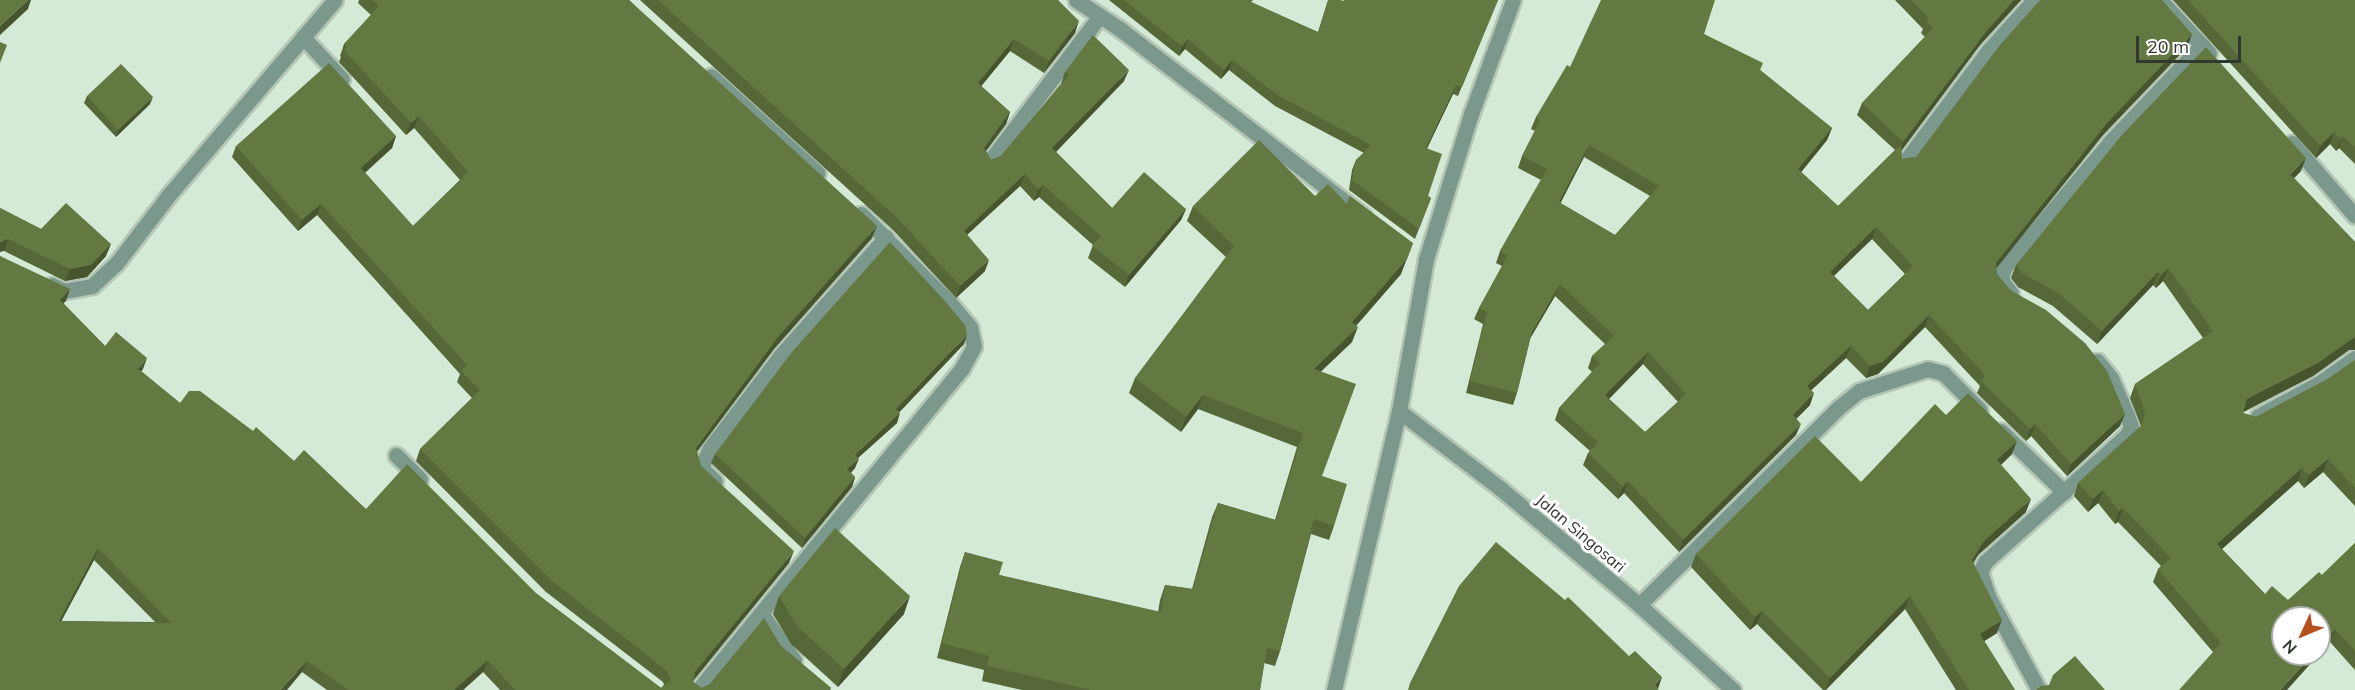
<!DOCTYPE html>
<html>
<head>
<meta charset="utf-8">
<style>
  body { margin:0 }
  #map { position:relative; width:2355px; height:690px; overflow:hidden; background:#d5ead6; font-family:Mulish,sans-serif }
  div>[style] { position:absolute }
  .roads { filter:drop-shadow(2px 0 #b4c6b5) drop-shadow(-2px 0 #b4c6b5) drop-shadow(0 2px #b4c6b5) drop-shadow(0 -2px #b4c6b5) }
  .minor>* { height:15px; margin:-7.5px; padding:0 7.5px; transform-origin:7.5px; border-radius:7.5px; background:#7b988c }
  .wall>* { inset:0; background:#566838 }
  .shaded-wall>* { inset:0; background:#46552e }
  .building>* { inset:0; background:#647941 }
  span { translate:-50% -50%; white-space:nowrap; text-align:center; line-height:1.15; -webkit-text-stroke:6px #fff; paint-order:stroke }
  .street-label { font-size:16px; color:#303830 }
  .north { position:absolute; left:2271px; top:606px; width:60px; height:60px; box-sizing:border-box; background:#fff; border:2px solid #acafac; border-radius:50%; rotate:226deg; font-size:16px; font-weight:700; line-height:24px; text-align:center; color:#303830 }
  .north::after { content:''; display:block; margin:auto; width:21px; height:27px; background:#b5511e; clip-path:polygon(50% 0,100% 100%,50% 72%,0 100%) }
  .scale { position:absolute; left:2136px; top:36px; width:105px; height:27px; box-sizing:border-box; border:3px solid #303830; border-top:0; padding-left:8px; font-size:18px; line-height:21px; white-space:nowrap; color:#303830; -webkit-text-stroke:4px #fff; paint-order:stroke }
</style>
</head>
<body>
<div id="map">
  <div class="roads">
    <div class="minor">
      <div style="left:1076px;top:0;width:53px;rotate:33.4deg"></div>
      <div style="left:1120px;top:29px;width:307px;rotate:37.5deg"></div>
      <div style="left:2160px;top:0;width:72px;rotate:47.2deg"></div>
      <div style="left:303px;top:37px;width:57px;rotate:47.1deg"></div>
      <div style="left:711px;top:76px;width:144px;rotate:42.2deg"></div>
      <div style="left:2292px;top:143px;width:96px;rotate:49.2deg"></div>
      <div style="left:989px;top:162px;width:183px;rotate:-52.8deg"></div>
      <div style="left:1904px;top:163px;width:140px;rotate:-53.1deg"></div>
      <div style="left:1988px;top:51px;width:69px;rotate:-48deg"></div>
      <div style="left:52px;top:285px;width:13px;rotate:27deg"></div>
      <div style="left:64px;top:291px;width:28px;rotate:-10deg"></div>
      <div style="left:92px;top:286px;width:33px;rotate:-43deg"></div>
      <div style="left:116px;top:264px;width:86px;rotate:-52.6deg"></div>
      <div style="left:168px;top:196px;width:257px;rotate:-49.6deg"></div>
      <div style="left:2011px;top:293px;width:16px;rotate:-128deg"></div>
      <div style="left:2001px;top:280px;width:12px;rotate:-76deg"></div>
      <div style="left:2004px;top:268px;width:165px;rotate:-49.9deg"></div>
      <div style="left:2110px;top:142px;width:134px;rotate:-46.5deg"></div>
      <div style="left:1399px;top:411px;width:128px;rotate:37.4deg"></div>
      <div style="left:1501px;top:489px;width:180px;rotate:40deg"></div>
      <div style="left:1639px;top:605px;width:127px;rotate:42.1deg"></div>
      <div style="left:2258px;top:416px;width:68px;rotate:-28.1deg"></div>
      <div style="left:2318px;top:384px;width:45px;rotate:-35.1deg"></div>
      <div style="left:2001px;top:431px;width:88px;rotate:44.1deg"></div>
      <div style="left:396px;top:455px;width:34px;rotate:45deg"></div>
      <div style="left:715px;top:481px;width:19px;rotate:-137deg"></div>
      <div style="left:701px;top:468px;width:22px;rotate:-66deg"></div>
      <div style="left:710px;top:448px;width:117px;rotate:-52.6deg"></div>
      <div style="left:781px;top:355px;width:158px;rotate:-48.3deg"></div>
      <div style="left:1639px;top:605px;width:280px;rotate:-44.7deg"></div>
      <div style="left:1838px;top:408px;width:27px;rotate:-39deg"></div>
      <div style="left:1859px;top:391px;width:72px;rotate:-17.7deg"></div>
      <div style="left:1928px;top:369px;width:16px;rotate:15deg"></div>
      <div style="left:1943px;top:373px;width:52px;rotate:45deg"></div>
      <div style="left:794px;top:660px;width:57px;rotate:-125.1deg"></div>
      <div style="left:761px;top:613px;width:317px;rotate:-50.6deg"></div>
      <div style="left:962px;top:368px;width:25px;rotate:-61deg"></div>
      <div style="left:974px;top:346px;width:19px;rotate:-102deg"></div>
      <div style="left:970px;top:327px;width:31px;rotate:-130deg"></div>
      <div style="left:950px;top:303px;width:126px;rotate:-135deg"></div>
      <div style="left:698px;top:690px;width:99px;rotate:-50.7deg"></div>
      <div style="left:1334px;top:690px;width:286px;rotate:-76.9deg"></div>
      <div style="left:1399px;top:411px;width:154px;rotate:-79.9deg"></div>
      <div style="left:1426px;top:259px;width:152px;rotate:-72.8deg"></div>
      <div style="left:1471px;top:114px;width:121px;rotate:-69.8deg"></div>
      <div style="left:2039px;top:690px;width:107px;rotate:-118.5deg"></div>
      <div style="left:1988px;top:596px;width:25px;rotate:-108deg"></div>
      <div style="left:1980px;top:572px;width:11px;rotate:-63deg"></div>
      <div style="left:1985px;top:562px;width:191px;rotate:-41.8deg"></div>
      <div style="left:2127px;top:435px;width:10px;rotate:-66deg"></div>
      <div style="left:2131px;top:426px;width:12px;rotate:-110deg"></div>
      <div style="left:2127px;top:415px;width:40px;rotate:-113.4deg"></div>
      <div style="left:2111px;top:378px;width:22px;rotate:-129deg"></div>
    </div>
  </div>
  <div class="wall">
    <div style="clip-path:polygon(evenodd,359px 0,629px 0,872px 238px,774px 349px,697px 452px,701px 466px,789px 563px,694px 680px,693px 682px,701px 688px,709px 685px,781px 646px,831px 688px,830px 690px,500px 690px,483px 672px,463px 690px,327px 690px,302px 672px,0 690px,0 256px,66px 301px,63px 303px,105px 346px,143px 369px,141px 371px,180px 403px,253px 431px,294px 461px,366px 509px,537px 594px,661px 688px,664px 685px,663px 682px,546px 592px,416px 461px,420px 449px,472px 398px,457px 382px,460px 374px,317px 215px,298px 231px,232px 157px,236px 146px,396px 136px,392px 148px,365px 173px,413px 226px,460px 180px,414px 128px,406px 135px,339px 62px,341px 57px,340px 56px,344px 44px,371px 15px,358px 3px,359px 0,94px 560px,155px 622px,61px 621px,94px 560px)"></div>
    <div style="clip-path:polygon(640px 0,1058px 0,1075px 33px,1044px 73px,1010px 51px,981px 86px,1010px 112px,1006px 124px,986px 151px,991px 160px,1001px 156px,1061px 84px,1065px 72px,1124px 81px,1056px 152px,1112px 208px,1186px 209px,1181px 220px,1125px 287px,1088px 258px,1093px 245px,1039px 197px,1034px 201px,1020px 186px,967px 235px,985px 271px,956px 298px,893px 230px)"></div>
    <div style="clip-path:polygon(1109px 0,1253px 0,1251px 2px,1318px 32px,1328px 0,1344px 1px,1498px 0,1458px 96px,1453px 94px,1427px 148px,1428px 196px,1431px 198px,1415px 239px,1349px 190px,1352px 170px,1356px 160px,1364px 153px,1275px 106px,1229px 70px,1221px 79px,1185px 49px,1179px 56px)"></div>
    <div style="clip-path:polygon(evenodd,1895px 0,2021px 0,1980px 45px,1901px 150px,1902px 159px,1916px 157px,2188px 46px,2103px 135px,1996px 268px,1997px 274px,2010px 290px,2120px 426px,2067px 476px,2031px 436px,2026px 441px,1977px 393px,1980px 386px,1925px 327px,1878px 374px,1866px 378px,1846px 358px,1811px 390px,1810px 405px,1796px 419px,1796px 435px,1679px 552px,1624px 493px,1618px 499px,1583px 465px,1588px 453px,1590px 451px,1555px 420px,1559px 408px,1592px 372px,1588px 368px,1592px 356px,1605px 344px,1555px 296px,1530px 339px,1517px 393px,1513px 405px,1466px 393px,1483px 324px,1474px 319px,1479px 308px,1502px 266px,1496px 263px,1500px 251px,1541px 180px,1518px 168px,1522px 156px,1535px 131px,1531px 129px,1536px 117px,1570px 67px,1704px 34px,1760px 70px,1832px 128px,1827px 140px,1801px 172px,1838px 206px,1895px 150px,1857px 115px,1862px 103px,1925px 37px,1921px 33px,1923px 29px,1895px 0,1584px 157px,1650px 196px,1615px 235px,1560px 203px,1584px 157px,1895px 0,1872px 239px,1905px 274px,1868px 310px,1834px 276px,1872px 239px,1895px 0,1643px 364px,1678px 402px,1645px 432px,1609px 399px,1643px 364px)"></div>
    <div style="clip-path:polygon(2173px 0,2355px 0,2355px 164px,2339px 148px,2336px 151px,2330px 144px,2316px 158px)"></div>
    <div style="clip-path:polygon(87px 96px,150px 104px,116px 137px,84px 103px)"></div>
    <div style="clip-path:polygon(2301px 171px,2294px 178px,2355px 242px,2355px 350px,2349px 350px,2313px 376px,2244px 412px,2243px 413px,2256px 417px,2328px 379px,2355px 360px,2355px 506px,2323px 472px,2304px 488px,2298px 481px,2222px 549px,2265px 594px,2288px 600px,2322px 575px,2355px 543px,2355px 670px,2330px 642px,2213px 652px,2153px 582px,2158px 569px,2161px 566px,2118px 522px,2115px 524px,2098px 503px,2088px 512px,2074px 496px,2078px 483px,2141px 426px,2130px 398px,2135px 384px,2203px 338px,2163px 281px,2156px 288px,2153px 285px,2097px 344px,2053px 306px,2018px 287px,2011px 278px,2016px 265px)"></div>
    <div style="clip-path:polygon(1315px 196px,1347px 204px,1350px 196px,1401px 274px,1356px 326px,1352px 342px,1321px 371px,1322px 476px,1334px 526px,1329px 540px,1311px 534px,1280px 651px,1275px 666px,1264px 663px,1260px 690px,1022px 690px,982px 681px,984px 670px,937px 658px,960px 567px,965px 552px,999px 575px,1158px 612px,1160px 600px,1165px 585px,1192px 589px,1212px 517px,1218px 503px,1275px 520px,1297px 447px,1198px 409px,1181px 432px,1129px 393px,1135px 378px,1226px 257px,1187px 221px,1193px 206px)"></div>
    <div style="clip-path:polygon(0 208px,41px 229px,106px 256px,87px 277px,65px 281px,4px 251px)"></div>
    <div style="clip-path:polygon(964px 344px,899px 412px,897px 423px,858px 458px,855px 468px,851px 473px,855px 477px,852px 487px,802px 548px,711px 463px,715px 454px)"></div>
    <div style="clip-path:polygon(1946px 415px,2012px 454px,2001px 465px,2026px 512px,1978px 555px,1973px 563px,1997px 633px,1984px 641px,2015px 690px,1956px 690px,1905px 609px,1826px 690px,1823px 690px,1757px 624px,1750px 630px,1691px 567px,1696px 554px,1861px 482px)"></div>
    <div style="clip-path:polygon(779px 596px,904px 614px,838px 687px,791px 644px,773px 614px)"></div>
  </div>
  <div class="shaded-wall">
    <div style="clip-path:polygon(28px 0,31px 0,28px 9px,0 35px,0 26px)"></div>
    <div style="clip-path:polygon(2014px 0,2021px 0,1980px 45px,1899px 154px,1903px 142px,1985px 33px)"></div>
    <div style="clip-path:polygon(1079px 21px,1075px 33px,1044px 73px,1049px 61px)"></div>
    <div style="clip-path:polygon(2192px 34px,2188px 46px,2103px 135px,1991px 275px,1996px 263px,2107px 123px)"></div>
    <div style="clip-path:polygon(1014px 39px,1010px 51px,974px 95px,978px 83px)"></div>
    <div style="clip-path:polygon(1188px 39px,1185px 49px,1179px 56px,1182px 46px)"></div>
    <div style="clip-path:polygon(1232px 60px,1229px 70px,1221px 79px,1224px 70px)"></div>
    <div style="clip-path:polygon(1129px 70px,1124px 81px,1048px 160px,1052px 148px)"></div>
    <div style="clip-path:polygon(1456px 85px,1453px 94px,1423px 157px,1426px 148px)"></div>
    <div style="clip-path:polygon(153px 97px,150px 104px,116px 137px,118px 130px)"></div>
    <div style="clip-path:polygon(1010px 112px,1006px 124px,979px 160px,984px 148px)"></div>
    <div style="clip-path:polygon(419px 116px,414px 128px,406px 135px,411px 123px)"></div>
    <div style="clip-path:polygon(1832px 128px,1827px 140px,1794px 181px,1798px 169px)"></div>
    <div style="clip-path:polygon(2334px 132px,2330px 144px,2316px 158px,2320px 146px)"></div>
    <div style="clip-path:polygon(396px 136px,392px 148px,356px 180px,361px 168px)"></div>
    <div style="clip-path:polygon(2343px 136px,2339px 148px,2336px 151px,2341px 139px)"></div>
    <div style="clip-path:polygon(1589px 145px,1584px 157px,1555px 214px,1559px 202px)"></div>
    <div style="clip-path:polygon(2306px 158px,2301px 171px,2285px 187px,2290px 174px)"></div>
    <div style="clip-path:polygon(1025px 174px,1020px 186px,959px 242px,964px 231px)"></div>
    <div style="clip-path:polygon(1043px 185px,1039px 197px,1034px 201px,1038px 190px)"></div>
    <div style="clip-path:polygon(321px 204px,317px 215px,298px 231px,302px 220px)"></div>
    <div style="clip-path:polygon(1186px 209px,1181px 220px,1125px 287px,1129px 275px)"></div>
    <div style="clip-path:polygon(877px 226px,872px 238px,774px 349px,691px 459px,696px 448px,778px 337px)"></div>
    <div style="clip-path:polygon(1876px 227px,1872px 239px,1825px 284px,1830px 272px)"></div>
    <div style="clip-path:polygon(8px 239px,4px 251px,0 252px,0 242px)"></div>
    <div style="clip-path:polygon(1413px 243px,1401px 274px,1347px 336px,1352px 322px)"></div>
    <div style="clip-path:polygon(111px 244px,106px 256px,87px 277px,65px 281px,70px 269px)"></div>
    <div style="clip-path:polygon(989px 260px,985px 271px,956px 298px,960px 286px)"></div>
    <div style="clip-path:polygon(2168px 268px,2163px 281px,2156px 288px,2161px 275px)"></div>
    <div style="clip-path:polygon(2158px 272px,2153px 285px,2097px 344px,2102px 331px)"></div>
    <div style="clip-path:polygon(1560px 284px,1555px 296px,1527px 343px,1532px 332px)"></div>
    <div style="clip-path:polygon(70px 289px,66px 301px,55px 312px,60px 300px)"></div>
    <div style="clip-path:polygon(1929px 315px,1925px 327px,1878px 374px,1866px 378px,1870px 366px)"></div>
    <div style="clip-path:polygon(1358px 327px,1352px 342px,1309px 383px,1314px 369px)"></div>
    <div style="clip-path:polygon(967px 335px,964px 344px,893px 419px,896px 409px)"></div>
    <div style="clip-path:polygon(2355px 337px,2355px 350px,2349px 350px,2313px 376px,2242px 412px,2247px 399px)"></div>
    <div style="clip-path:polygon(1851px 346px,1846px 358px,1803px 398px,1807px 386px)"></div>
    <div style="clip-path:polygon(1648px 352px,1643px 364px,1601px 407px,1605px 395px)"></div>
    <div style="clip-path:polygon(147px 358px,143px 369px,134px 380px,138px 369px)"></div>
    <div style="clip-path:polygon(1814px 393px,1810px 405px,1788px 427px,1793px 415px)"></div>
    <div style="clip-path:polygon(1203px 395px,1198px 409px,1181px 432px,1186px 417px)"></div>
    <div style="clip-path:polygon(900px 413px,897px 423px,851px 464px,855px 455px)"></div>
    <div style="clip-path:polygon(2125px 414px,2120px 426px,2067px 476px,2071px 464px)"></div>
    <div style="clip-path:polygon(1801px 424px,1796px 435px,1679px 552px,1683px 540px)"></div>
    <div style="clip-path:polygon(2035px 424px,2031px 436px,2026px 441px,2030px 429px)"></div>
    <div style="clip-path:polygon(2017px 441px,2012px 454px,1992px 473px,1997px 460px)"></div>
    <div style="clip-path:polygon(859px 459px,855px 468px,844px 479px,847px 469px)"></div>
    <div style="clip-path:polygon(2328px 459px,2323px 472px,2304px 488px,2309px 475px)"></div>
    <div style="clip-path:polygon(2302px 468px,2298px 481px,2212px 558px,2217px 544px)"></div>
    <div style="clip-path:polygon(855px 477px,852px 487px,802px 548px,805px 538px)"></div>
    <div style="clip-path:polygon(1628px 481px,1624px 493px,1618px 499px,1623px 487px)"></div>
    <div style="clip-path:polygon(2103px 490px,2098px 503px,2088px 512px,2093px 499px)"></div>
    <div style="clip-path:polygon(2031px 499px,2026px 512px,1978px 555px,1967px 574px,1972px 560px,1983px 542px)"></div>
    <div style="clip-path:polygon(2123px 508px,2118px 522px,2115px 524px,2119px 511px)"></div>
    <div style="clip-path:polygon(98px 548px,94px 560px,55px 633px,59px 621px)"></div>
    <div style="clip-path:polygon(794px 551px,789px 563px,690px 684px,695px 672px)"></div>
    <div style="clip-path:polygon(910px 596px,904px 614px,838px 687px,844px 669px)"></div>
    <div style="clip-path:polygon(1910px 596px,1905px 609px,1825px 690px,1830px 678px)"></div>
    <div style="clip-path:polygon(1762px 611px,1757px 624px,1750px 630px,1755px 617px)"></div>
    <div style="clip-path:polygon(2002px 620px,1997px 633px,1975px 647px,1980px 634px)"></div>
    <div style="clip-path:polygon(2335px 629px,2330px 642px,2287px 690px,2280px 690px,2313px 654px,2319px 654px,2319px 647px)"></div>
    <div style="clip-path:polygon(488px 660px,483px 672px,463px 690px,454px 690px)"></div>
    <div style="clip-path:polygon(307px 661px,302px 672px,287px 690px,280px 690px)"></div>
    <div style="clip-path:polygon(1662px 677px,1658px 689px,1654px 685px)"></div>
  </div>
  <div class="building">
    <div style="clip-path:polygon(0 0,28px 0,0 26px)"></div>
    <div style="clip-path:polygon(evenodd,372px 0,629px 0,877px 226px,778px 337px,696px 448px,701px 466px,794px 551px,695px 672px,693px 682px,701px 688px,709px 685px,764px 618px,781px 646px,831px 688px,828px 690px,515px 690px,488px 660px,454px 690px,348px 690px,307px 661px,280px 690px,0 690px,0 256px,70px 289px,60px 300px,105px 346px,116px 332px,147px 358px,138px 369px,180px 403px,189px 391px,200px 391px,253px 431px,256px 427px,294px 461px,304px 450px,366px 509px,407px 464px,537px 594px,661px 688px,671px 680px,667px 671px,551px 580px,420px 449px,480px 390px,461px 371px,467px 365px,321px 204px,302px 220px,236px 146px,329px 63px,396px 136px,361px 168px,413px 226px,468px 172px,419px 116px,411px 123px,344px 50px,347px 47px,344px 44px,379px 6px,372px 0,98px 548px,171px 623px,59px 621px,98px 548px)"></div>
    <div style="clip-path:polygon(658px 0,1058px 0,1079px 21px,1049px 61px,1014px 39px,978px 83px,1010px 112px,984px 148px,991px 160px,1001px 156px,1069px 75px,1065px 72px,1093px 35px,1129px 70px,1052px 148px,1112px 208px,1144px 172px,1186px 209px,1129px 275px,1092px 246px,1101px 236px,1043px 185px,1038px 190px,1025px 174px,964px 231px,989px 260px,960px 286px,897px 218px)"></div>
    <div style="clip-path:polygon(1124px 0,1250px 0,1249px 1px,1318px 33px,1329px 0,1340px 0,1344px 1px,1344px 0,1498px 0,1462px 87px,1456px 85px,1426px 148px,1442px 154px,1428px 196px,1431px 198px,1419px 229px,1352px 180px,1356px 160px,1371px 145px,1279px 96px,1232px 60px,1224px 70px,1188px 39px,1182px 46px)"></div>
    <div style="clip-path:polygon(evenodd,1601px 0,1715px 0,1704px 34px,1763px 63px,1760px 70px,1832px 128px,1798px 169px,1838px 206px,1901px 145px,1902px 159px,1916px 157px,2000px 45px,2040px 0,2162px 0,2192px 34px,2107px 123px,1996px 263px,1997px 274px,2010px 290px,2046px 310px,2085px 343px,2107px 371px,2125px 414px,2071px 464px,2035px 424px,2030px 429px,1981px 381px,1986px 376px,1929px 315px,1883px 362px,1870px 366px,1851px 346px,1807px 386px,1814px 393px,1793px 415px,1801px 424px,1683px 540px,1628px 481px,1623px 487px,1588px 453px,1598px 442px,1559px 408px,1600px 363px,1592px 356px,1614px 336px,1560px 284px,1532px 332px,1517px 393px,1470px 381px,1487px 312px,1479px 308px,1508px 255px,1500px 251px,1547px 169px,1522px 156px,1540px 120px,1536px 117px,1567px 65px,1570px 67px,1601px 0,1589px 145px,1659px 186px,1615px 235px,1559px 202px,1589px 145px,1601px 0,1876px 227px,1913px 266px,1868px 310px,1830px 272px,1876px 227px,1601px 0,1648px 352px,1686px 394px,1645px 432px,1605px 395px,1648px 352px)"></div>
    <div style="clip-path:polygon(1911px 0,2014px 0,1985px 33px,1903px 142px,1862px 103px,1933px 28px,1926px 21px,1929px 18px)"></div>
    <div style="clip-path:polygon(2188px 0,2355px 0,2355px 148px,2343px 136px,2341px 139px,2334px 132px,2320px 146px)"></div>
    <div style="clip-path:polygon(0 42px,7px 45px,0 63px)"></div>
    <div style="clip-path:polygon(2206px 47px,2306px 158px,2290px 174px,2355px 242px,2355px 337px,2318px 363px,2247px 399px,2243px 413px,2256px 417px,2328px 379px,2355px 360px,2355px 488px,2328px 459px,2309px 475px,2302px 468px,2217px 544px,2265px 594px,2272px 586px,2288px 600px,2319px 572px,2322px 575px,2355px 543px,2355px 651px,2335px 629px,2319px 647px,2319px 618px,2283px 618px,2283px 654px,2313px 654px,2280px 690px,2179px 690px,2221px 643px,2158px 569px,2171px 558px,2123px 508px,2119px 511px,2103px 490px,2093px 499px,2078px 483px,2141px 426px,2145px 413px,2135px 384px,2213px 331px,2168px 268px,2161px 275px,2158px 272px,2102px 331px,2058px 293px,2022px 273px,2016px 265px,2122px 135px)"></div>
    <div style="clip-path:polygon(121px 64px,153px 97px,118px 130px,87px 96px)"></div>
    <div style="clip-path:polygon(1259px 140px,1315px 196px,1328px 184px,1348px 205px,1350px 196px,1413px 243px,1407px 259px,1352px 322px,1358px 327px,1314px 369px,1356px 384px,1322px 476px,1347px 484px,1334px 526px,1314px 519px,1280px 651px,1267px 648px,1260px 690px,1092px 690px,987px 666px,989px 656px,942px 643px,965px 552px,1003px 562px,999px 575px,1161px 612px,1165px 585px,1193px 589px,1218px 503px,1276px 520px,1303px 433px,1203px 395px,1186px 417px,1135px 378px,1234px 246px,1193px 206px)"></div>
    <div style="clip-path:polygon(66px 203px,111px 244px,91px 265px,70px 269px,8px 239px,0 242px,0 208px,41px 229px)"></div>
    <div style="clip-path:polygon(890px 242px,945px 301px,965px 325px,967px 335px,896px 409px,900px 413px,855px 455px,859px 459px,847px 469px,855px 477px,805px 538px,715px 454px,792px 352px)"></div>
    <div style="clip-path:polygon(1968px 393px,2017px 441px,1997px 460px,2031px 499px,1983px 542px,1972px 560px,2002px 620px,1980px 634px,2015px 690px,1969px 690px,1910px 596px,1830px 678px,1762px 611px,1755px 617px,1696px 554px,1815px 436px,1861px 482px,1935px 404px,1946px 415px)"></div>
    <div style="clip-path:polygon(835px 528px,910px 596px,844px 669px,797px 626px,779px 596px)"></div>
    <div style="clip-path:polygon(1496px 542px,1565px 600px,1568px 597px,1629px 656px,1635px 651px,1662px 677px,1654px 685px,1659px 690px,1408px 690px,1410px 683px,1459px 586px)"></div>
    <div style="clip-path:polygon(2075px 656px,2105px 690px,2036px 690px,2041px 686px,2049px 685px,2053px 675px)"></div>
  </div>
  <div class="street-label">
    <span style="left:1581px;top:533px;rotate:40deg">Jalan Singosari</span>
  </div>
  <div class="north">N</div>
  <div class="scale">20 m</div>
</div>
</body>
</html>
